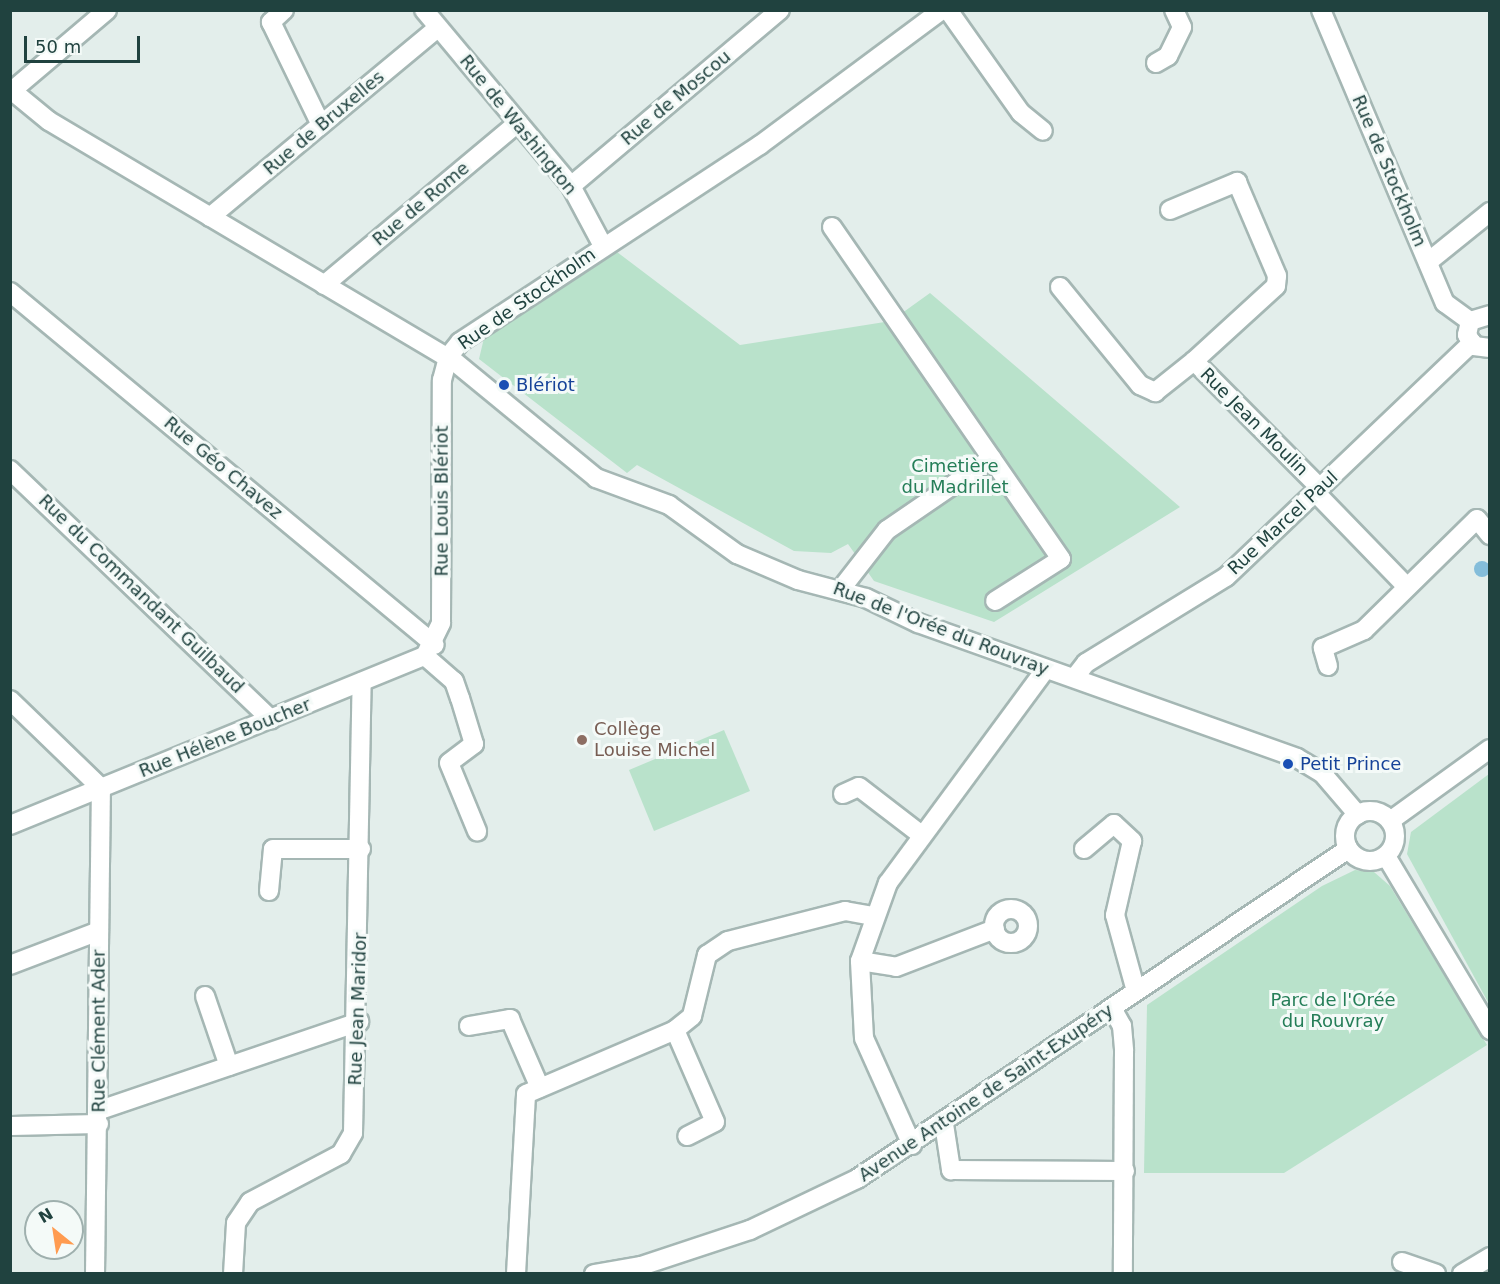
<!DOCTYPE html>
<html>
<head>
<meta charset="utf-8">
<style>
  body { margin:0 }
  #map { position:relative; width:1500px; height:1284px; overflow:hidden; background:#e3eeeb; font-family:"DejaVu Sans",sans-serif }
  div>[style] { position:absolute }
  .green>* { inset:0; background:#b9e2cb }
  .water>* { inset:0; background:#84bdda }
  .round { border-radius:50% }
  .roads { filter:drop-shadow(2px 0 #a5b7b4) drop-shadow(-2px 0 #a5b7b4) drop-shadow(0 2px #a5b7b4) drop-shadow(0 -2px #a5b7b4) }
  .minor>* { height:18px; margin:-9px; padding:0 9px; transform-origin:9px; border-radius:9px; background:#fff }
  .minor>.ring { margin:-9px; padding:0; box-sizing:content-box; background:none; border:18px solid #fff; border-radius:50% }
  .dots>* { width:16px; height:16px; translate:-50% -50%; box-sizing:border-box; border:3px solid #f4faf8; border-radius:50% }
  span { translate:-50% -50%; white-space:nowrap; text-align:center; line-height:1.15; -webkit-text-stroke:6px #f4faf8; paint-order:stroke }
  .street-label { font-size:18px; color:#20423f }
  .transit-label { font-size:18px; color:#164399 }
  .left { translate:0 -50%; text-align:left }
  .park-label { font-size:18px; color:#257e58 }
  .education-label { font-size:18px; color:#785e54 }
  .frame { position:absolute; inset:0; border:12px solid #20423f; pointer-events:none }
  .north { position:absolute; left:24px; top:1200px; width:60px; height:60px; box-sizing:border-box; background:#f4faf8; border:2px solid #9fb0ae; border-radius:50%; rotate:330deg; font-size:16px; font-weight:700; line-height:24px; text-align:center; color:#20423f }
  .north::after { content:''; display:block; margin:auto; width:21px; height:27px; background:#ff9b50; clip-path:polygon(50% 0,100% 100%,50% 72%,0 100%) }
  .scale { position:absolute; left:24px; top:36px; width:116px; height:27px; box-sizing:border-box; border:3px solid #20423f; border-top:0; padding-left:8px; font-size:18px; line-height:21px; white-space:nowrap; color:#20423f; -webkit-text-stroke:4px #f4faf8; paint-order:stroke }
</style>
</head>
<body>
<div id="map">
  <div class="green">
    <div style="clip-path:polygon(617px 252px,740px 345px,891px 321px,930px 293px,1180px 507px,994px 622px,874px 581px,848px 544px,831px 553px,794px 551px,637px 465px,627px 473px,479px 359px,484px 338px)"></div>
    <div style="clip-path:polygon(724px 730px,750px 791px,654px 831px,629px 770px)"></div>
    <div style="clip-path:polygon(1489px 774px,1489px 1004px,1407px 854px,1411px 832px)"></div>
    <div style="clip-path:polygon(1355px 870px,1374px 872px,1390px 886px,1487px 1045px,1284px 1173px,1144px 1173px,1147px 1005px,1322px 886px)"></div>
  </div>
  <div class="water">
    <div class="round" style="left:1474px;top:561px;width:16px;height:16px"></div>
  </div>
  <div class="roads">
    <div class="minor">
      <div style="left:284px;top:10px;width:18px;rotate:137deg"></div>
      <div style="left:271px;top:22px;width:114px;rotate:64.1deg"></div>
      <div style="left:424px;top:10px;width:229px;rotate:50.1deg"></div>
      <div style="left:571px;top:186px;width:68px;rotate:61.9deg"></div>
      <div style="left:948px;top:10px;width:126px;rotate:54.7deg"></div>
      <div style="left:1021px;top:113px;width:28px;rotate:39deg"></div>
      <div style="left:1321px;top:10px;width:318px;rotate:67.1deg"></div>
      <div style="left:1445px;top:303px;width:31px;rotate:36deg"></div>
      <div style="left:1156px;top:63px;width:14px;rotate:-30deg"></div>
      <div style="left:1168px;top:56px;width:32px;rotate:-64deg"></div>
      <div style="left:1182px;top:27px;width:19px;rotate:-115deg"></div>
      <div style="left:10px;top:89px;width:50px;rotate:39.4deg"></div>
      <div style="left:49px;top:121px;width:472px;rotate:30.7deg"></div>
      <div style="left:455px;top:362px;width:183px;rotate:39.4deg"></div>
      <div style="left:596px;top:478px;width:78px;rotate:20.3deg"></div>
      <div style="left:669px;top:505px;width:84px;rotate:35.8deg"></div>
      <div style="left:737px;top:554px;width:66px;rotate:23.1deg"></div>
      <div style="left:798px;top:580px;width:70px;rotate:14.8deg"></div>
      <div style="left:866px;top:598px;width:58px;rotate:25.7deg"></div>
      <div style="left:918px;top:623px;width:402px;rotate:19.6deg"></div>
      <div style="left:1297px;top:758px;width:29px;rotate:31deg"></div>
      <div style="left:1322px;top:773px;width:55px;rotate:49.4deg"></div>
      <div style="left:14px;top:89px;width:122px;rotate:-40.3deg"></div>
      <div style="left:571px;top:186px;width:273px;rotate:-40.1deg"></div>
      <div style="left:1170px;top:210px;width:73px;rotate:-22.7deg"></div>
      <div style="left:1237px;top:182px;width:102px;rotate:66.9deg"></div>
      <div style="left:1277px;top:276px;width:10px;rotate:96deg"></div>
      <div style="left:1276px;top:286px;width:111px;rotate:137.6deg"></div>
      <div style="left:1194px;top:361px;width:179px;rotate:45.2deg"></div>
      <div style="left:210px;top:217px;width:296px;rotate:-39.7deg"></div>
      <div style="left:832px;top:227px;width:403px;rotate:55.4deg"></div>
      <div style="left:1061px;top:559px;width:78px;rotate:147.5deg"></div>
      <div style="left:1428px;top:262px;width:80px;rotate:-38.9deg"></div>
      <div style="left:324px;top:285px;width:253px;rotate:-39.9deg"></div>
      <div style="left:1060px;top:287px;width:127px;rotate:50.8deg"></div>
      <div style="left:1140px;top:385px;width:17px;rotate:25deg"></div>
      <div style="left:1155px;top:392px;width:50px;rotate:-38.5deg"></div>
      <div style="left:10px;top:292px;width:552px;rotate:39.71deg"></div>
      <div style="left:1490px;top:315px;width:21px;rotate:163deg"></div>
      <div style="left:1470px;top:321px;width:14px;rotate:102deg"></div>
      <div style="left:1467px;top:335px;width:13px;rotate:58deg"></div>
      <div style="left:1474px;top:346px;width:16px;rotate:7deg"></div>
      <div style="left:10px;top:470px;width:361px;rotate:43.7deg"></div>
      <div style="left:1315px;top:492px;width:132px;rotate:45.9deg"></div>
      <div style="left:841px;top:589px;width:75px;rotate:-52.1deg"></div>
      <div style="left:887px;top:530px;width:127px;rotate:-34.4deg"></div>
      <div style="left:425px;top:656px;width:38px;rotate:41deg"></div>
      <div style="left:454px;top:681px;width:18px;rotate:71deg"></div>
      <div style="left:460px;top:698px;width:48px;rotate:73.1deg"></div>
      <div style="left:474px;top:744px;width:31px;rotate:143deg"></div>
      <div style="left:449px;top:763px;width:74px;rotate:67.6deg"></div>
      <div style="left:1328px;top:666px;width:19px;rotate:-106deg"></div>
      <div style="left:1323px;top:648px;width:45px;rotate:-23.7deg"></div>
      <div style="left:1364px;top:630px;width:158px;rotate:-44.5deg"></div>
      <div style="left:1477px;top:519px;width:21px;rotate:51deg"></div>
      <div style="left:1075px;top:677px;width:18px;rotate:-52deg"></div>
      <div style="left:1086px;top:663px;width:164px;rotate:-31.6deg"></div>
      <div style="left:1226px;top:577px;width:340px;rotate:-43.6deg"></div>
      <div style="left:10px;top:700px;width:127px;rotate:44deg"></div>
      <div style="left:843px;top:794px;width:17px;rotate:-24deg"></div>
      <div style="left:859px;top:787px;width:77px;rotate:37.6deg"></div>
      <div class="ring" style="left:1345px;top:811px;width:32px;height:32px"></div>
      <div style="left:1390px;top:821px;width:123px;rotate:-35.8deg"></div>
      <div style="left:10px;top:825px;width:448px;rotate:-22.2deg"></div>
      <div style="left:425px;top:656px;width:37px;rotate:-64deg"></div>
      <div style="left:441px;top:623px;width:243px;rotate:-89.8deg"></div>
      <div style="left:442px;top:380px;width:24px;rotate:-75deg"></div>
      <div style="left:448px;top:357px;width:19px;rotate:-51deg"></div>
      <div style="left:460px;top:342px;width:359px;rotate:-33.3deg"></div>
      <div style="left:760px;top:145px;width:227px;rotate:-36.6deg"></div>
      <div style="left:1084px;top:849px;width:39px;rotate:-40deg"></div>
      <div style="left:1114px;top:824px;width:25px;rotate:43deg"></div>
      <div style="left:1132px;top:841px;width:76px;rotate:102.9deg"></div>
      <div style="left:1115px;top:915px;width:79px;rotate:74.6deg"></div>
      <div style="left:1386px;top:856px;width:203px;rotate:59.1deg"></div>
      <div style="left:269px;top:891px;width:42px;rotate:-84.6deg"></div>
      <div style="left:273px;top:849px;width:88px"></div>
      <div class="ring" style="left:994px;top:909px;width:16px;height:16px"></div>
      <div style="left:860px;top:961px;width:36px;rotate:9deg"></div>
      <div style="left:896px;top:967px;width:106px;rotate:-21deg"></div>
      <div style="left:10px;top:965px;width:95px;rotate:-20.9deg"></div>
      <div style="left:205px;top:996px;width:74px;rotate:71.1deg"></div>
      <div style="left:1112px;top:1008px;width:21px;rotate:61deg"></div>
      <div style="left:1122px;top:1026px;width:25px;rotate:85deg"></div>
      <div style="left:1124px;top:1051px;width:223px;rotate:90.3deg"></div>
      <div style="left:469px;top:1026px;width:42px;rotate:-9.7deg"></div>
      <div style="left:510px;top:1019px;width:75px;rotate:66.5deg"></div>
      <div style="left:675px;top:1030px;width:100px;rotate:66.5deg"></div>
      <div style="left:715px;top:1122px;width:31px;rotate:153deg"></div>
      <div style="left:100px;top:1110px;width:274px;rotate:-18.8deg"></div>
      <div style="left:944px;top:1124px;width:47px;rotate:81.3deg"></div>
      <div style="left:951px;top:1170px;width:174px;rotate:0.3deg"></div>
      <div style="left:10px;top:1126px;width:89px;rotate:-1.3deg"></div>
      <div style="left:912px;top:1145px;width:117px;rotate:-114.2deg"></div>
      <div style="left:864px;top:1038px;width:77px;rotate:-93deg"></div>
      <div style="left:860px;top:961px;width:83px;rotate:-70.3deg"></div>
      <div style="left:888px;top:883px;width:265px;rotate:-53.6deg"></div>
      <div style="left:1402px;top:1262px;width:36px;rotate:19deg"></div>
      <div style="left:95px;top:1274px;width:486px;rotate:-89.3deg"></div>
      <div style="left:233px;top:1274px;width:51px;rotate:-86.6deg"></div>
      <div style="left:236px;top:1223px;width:25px;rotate:-56deg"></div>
      <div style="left:250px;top:1202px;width:103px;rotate:-27.8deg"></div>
      <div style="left:341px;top:1154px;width:24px;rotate:-60deg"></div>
      <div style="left:353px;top:1133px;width:451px;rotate:-88.9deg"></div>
      <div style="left:516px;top:1274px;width:180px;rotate:-86.8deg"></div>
      <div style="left:526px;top:1094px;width:162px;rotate:-23.2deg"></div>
      <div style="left:675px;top:1030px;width:22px;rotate:-39deg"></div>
      <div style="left:692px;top:1016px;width:63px;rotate:-76.2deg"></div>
      <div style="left:707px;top:955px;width:25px;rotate:-34deg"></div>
      <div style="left:728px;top:941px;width:121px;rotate:-14.4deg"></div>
      <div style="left:845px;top:911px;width:29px;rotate:10deg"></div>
      <div style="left:594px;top:1274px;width:48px;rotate:-9.7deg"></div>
      <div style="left:641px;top:1266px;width:115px;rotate:-18.3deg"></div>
      <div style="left:750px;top:1230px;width:119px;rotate:-25.5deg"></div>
      <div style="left:857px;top:1179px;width:592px;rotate:-33.9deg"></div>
      <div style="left:1462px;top:1274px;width:33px;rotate:-31deg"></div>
    </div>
  </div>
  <div class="dots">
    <div style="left:504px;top:385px;background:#1a4fb4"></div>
    <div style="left:582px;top:740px;background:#8d6e63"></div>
    <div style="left:1288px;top:764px;background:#1a4fb4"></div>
  </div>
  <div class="street-label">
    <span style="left:676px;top:98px;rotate:-40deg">Rue de Moscou</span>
    <span style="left:324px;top:123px;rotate:-40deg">Rue de Bruxelles</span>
    <span style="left:518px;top:125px;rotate:51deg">Rue de Washington</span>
    <span style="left:1389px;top:171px;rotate:67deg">Rue de Stockholm</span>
    <span style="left:421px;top:204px;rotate:-40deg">Rue de Rome</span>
    <span style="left:527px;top:299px;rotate:-35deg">Rue de Stockholm</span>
    <span style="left:1254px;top:422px;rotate:45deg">Rue Jean Moulin</span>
    <span style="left:223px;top:468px;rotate:40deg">Rue Géo Chavez</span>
    <span style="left:442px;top:501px;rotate:-90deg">Rue Louis Blériot</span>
    <span style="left:1283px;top:523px;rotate:-43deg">Rue Marcel Paul</span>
    <span style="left:141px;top:594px;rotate:44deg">Rue du Commandant Guilbaud</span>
    <span style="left:941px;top:629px;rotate:21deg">Rue de l'Orée du Rouvray</span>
    <span style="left:225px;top:738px;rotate:-22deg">Rue Hélène Boucher</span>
    <span style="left:358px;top:1009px;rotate:-88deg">Rue Jean Maridor</span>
    <span style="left:99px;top:1031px;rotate:-90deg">Rue Clément Ader</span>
    <span style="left:986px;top:1093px;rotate:-34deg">Avenue Antoine de Saint-Exupéry</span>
  </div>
  <div class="transit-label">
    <span class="left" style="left:516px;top:385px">Blériot</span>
    <span class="left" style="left:1300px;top:764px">Petit Prince</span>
  </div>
  <div class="park-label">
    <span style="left:955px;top:477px">Cimetière<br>du Madrillet</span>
    <span style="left:1333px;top:1011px">Parc de l'Orée<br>du Rouvray</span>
  </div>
  <div class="education-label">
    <span class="left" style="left:594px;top:740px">Collège<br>Louise Michel</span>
  </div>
  <div class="frame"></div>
  <div class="north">N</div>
  <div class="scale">50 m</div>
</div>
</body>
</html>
